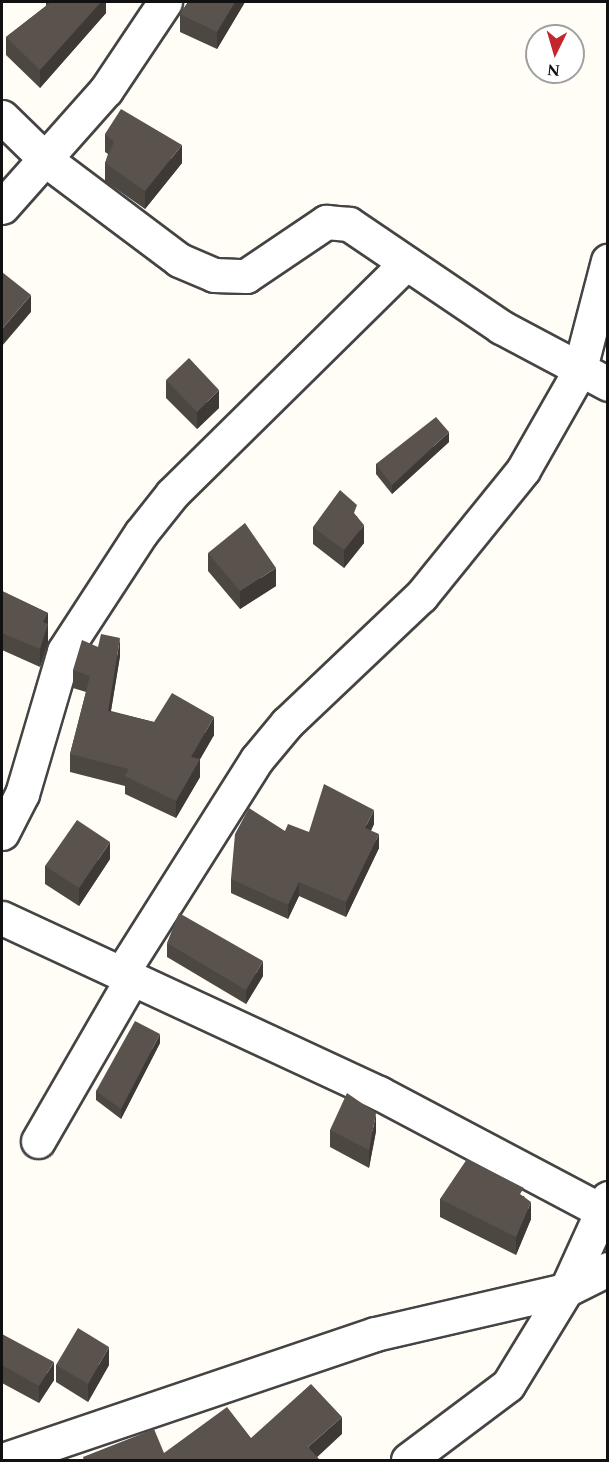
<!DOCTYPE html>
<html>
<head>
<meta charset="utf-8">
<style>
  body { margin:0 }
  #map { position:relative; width:609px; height:1462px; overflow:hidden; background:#fffdf5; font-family:Spectral,serif }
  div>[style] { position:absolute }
  .roads { filter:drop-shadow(2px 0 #444) drop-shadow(-2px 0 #444) drop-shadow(0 2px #444) drop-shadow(0 -2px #444) }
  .street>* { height:33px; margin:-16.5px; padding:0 16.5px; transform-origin:16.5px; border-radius:16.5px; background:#fff }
  .wall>* { inset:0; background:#4d4742 }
  .shaded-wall>* { inset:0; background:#3f3936 }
  .building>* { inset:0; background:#5a524d }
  span { translate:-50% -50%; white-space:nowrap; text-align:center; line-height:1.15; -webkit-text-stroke:6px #fff; paint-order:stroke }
  .frame { position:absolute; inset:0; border:3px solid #111; pointer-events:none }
  .north { position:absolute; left:525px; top:24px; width:60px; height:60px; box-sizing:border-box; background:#fff; border:2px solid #a0a0a0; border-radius:50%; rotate:185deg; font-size:16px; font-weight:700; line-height:24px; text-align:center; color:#111 }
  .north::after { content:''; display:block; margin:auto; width:21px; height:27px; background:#c4262e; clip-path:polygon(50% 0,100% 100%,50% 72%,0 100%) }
</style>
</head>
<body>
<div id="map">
  <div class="roads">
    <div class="street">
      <div style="left:2px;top:117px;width:62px;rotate:44.3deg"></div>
      <div style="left:46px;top:160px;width:166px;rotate:36.9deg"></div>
      <div style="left:179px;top:260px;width:38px;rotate:23deg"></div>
      <div style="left:214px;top:275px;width:32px;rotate:2deg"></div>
      <div style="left:246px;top:276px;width:97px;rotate:-34deg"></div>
      <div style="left:326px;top:222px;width:23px;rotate:5deg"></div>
      <div style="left:349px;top:224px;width:184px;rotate:34.1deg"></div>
      <div style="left:501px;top:327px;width:121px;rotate:28deg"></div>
      <div style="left:2px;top:207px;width:157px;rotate:-48.4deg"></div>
      <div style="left:106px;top:90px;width:106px;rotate:-56.2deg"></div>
      <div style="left:2px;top:833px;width:44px;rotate:-62.9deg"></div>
      <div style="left:22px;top:794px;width:149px;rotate:-73.6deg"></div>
      <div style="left:64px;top:651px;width:141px;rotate:-56.9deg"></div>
      <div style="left:141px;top:533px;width:50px;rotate:-51.5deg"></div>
      <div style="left:172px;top:494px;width:327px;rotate:-44.6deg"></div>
      <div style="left:2px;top:918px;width:416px;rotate:24.9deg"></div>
      <div style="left:379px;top:1093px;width:259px;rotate:27.9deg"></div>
      <div style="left:121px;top:974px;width:254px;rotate:-57.7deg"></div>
      <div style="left:257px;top:759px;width:47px;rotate:-50.2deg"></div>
      <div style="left:287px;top:723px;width:185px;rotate:-43.5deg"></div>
      <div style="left:421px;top:596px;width:162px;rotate:-51deg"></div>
      <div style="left:523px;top:470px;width:113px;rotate:-60.3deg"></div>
      <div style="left:579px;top:372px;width:115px;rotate:-75.4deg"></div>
      <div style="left:38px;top:1141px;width:188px;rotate:-60deg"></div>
      <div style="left:3px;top:1460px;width:393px;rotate:-18.7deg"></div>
      <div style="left:375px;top:1334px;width:196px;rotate:-13deg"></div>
      <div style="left:566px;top:1290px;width:101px;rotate:-65.5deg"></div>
      <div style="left:408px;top:1460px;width:125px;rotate:-36.9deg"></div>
      <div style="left:508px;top:1385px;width:111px;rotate:-58.6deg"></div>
      <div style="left:566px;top:1290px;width:47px;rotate:-26.6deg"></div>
    </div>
  </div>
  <div class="wall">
    <div style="clip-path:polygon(46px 2px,106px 2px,106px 13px,40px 88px,6px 55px,6px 37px,46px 6px)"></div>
    <div style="clip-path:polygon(188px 2px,245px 2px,217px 49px,180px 32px,180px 14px)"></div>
    <div style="clip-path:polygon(105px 134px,182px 163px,145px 209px,105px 181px,105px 163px,108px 154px,105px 152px)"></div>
    <div style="clip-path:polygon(166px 380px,219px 408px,197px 429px,166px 398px)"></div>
    <div style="clip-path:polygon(449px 442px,392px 494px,376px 474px,376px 464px)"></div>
    <div style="clip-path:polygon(357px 516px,364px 543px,344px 568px,313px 544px,313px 527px)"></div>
    <div style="clip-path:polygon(208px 553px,276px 586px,240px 609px,208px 571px)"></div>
    <div style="clip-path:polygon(2px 591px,48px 613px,48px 642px,40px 667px,2px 650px)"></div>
    <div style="clip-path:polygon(120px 656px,111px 711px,154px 722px,214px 735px,200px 759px,200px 777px,176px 818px,125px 794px,125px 786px,70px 772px,70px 754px,86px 692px,73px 688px,73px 670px)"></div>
    <div style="clip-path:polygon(374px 824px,371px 831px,379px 848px,346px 917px,299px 896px,288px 919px,231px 893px,231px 879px,285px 831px,309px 832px)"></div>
    <div style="clip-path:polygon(110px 859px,79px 906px,45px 884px,45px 866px)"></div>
    <div style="clip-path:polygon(167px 943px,263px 976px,246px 1004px,167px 957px)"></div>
    <div style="clip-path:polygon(160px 1043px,121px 1119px,96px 1100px,96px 1091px)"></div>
    <div style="clip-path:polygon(330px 1130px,376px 1131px,369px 1168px,330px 1147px)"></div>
    <div style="clip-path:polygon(524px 1196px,531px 1219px,516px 1255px,440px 1217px,440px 1199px)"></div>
    <div style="clip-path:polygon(2px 1334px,54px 1380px,39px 1403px,2px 1383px)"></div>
    <div style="clip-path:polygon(56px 1365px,109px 1365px,88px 1402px,56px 1382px)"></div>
  </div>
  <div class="shaded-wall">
    <div style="clip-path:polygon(101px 2px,106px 2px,106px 13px,40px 88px,40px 70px)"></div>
    <div style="clip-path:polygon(235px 2px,245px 2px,217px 49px,217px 32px)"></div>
    <div style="clip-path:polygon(182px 145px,182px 163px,145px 209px,145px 191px)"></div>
    <div style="clip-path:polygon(31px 295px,31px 312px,2px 346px,2px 329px)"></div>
    <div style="clip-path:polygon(219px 390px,219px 408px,197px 429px,197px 412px)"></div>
    <div style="clip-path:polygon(449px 432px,449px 442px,392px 494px,392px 485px)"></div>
    <div style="clip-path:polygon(364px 525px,364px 543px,344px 568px,344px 550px)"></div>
    <div style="clip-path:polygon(276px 568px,276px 586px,240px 609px,240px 591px)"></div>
    <div style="clip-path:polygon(48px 613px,48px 642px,40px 667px,40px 649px,43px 622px)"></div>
    <div style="clip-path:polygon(120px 638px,120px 656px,108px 728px,108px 711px)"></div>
    <div style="clip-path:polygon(214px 717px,214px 735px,191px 775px,191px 757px)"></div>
    <div style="clip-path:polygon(200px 759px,200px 777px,176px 818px,176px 801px)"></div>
    <div style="clip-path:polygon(374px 810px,374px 824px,365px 842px,365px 828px)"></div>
    <div style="clip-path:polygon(379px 834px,379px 848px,346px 917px,346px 902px)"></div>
    <div style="clip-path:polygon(110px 842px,110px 859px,79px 906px,79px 888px)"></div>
    <div style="clip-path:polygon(299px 882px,299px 896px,288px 919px,288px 905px)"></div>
    <div style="clip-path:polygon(263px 961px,263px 976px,246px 1004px,246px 990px)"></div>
    <div style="clip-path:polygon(160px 1034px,160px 1043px,121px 1119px,121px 1109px)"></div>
    <div style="clip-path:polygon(376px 1113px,376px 1131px,369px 1168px,369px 1150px)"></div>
    <div style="clip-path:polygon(531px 1202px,531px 1219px,516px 1255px,516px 1237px)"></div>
    <div style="clip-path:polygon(109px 1347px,109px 1365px,88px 1402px,88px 1384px)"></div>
    <div style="clip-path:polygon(54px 1362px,54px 1380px,39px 1403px,39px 1386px)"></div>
    <div style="clip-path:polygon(342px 1417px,342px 1434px,313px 1461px,308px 1447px)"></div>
  </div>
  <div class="building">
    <div style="clip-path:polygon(51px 2px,101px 2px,40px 70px,6px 37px)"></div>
    <div style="clip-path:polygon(188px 2px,235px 2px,217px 32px,180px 14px)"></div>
    <div style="clip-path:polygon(121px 109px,182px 145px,145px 191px,105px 163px,114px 142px,105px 134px)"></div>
    <div style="clip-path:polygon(2px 272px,31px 295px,2px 329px)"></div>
    <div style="clip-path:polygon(189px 358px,219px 390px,197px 412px,166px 380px)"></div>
    <div style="clip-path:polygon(436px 417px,449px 432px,392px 485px,376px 464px)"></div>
    <div style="clip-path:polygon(340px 490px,357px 505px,354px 513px,364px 525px,344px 550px,313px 527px)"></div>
    <div style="clip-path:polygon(245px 523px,276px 568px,240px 591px,208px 553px)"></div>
    <div style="clip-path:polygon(2px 591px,48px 613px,43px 622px,48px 624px,40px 649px,2px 633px)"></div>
    <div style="clip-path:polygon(101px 634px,120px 638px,108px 711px,154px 722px,172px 693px,214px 717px,191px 757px,200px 759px,176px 801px,125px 776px,129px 769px,70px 754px,90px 676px,73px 670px,82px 640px,98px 647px)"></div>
    <div style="clip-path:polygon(324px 784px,374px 810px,365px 828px,379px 834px,346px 902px,299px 882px,288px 905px,231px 879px,235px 834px,249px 808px,285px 831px,288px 824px,309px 832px)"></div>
    <div style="clip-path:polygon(77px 820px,110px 842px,79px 888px,45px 866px)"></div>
    <div style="clip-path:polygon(179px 913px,263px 961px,246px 990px,167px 943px)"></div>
    <div style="clip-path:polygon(135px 1021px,160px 1034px,121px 1109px,96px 1091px)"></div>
    <div style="clip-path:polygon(347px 1093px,376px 1113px,369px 1150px,330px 1130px)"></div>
    <div style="clip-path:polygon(467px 1159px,524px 1188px,520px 1194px,531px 1202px,516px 1237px,440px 1199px)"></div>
    <div style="clip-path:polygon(78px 1328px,109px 1347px,88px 1384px,56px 1365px)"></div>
    <div style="clip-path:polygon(2px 1334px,54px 1362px,39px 1386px,2px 1365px)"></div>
    <div style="clip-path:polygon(311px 1384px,342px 1417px,308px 1447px,319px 1459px,317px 1461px,84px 1461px,83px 1457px,154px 1429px,164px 1453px,227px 1407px,251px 1438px)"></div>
  </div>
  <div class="frame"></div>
  <div class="north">N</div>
</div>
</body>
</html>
